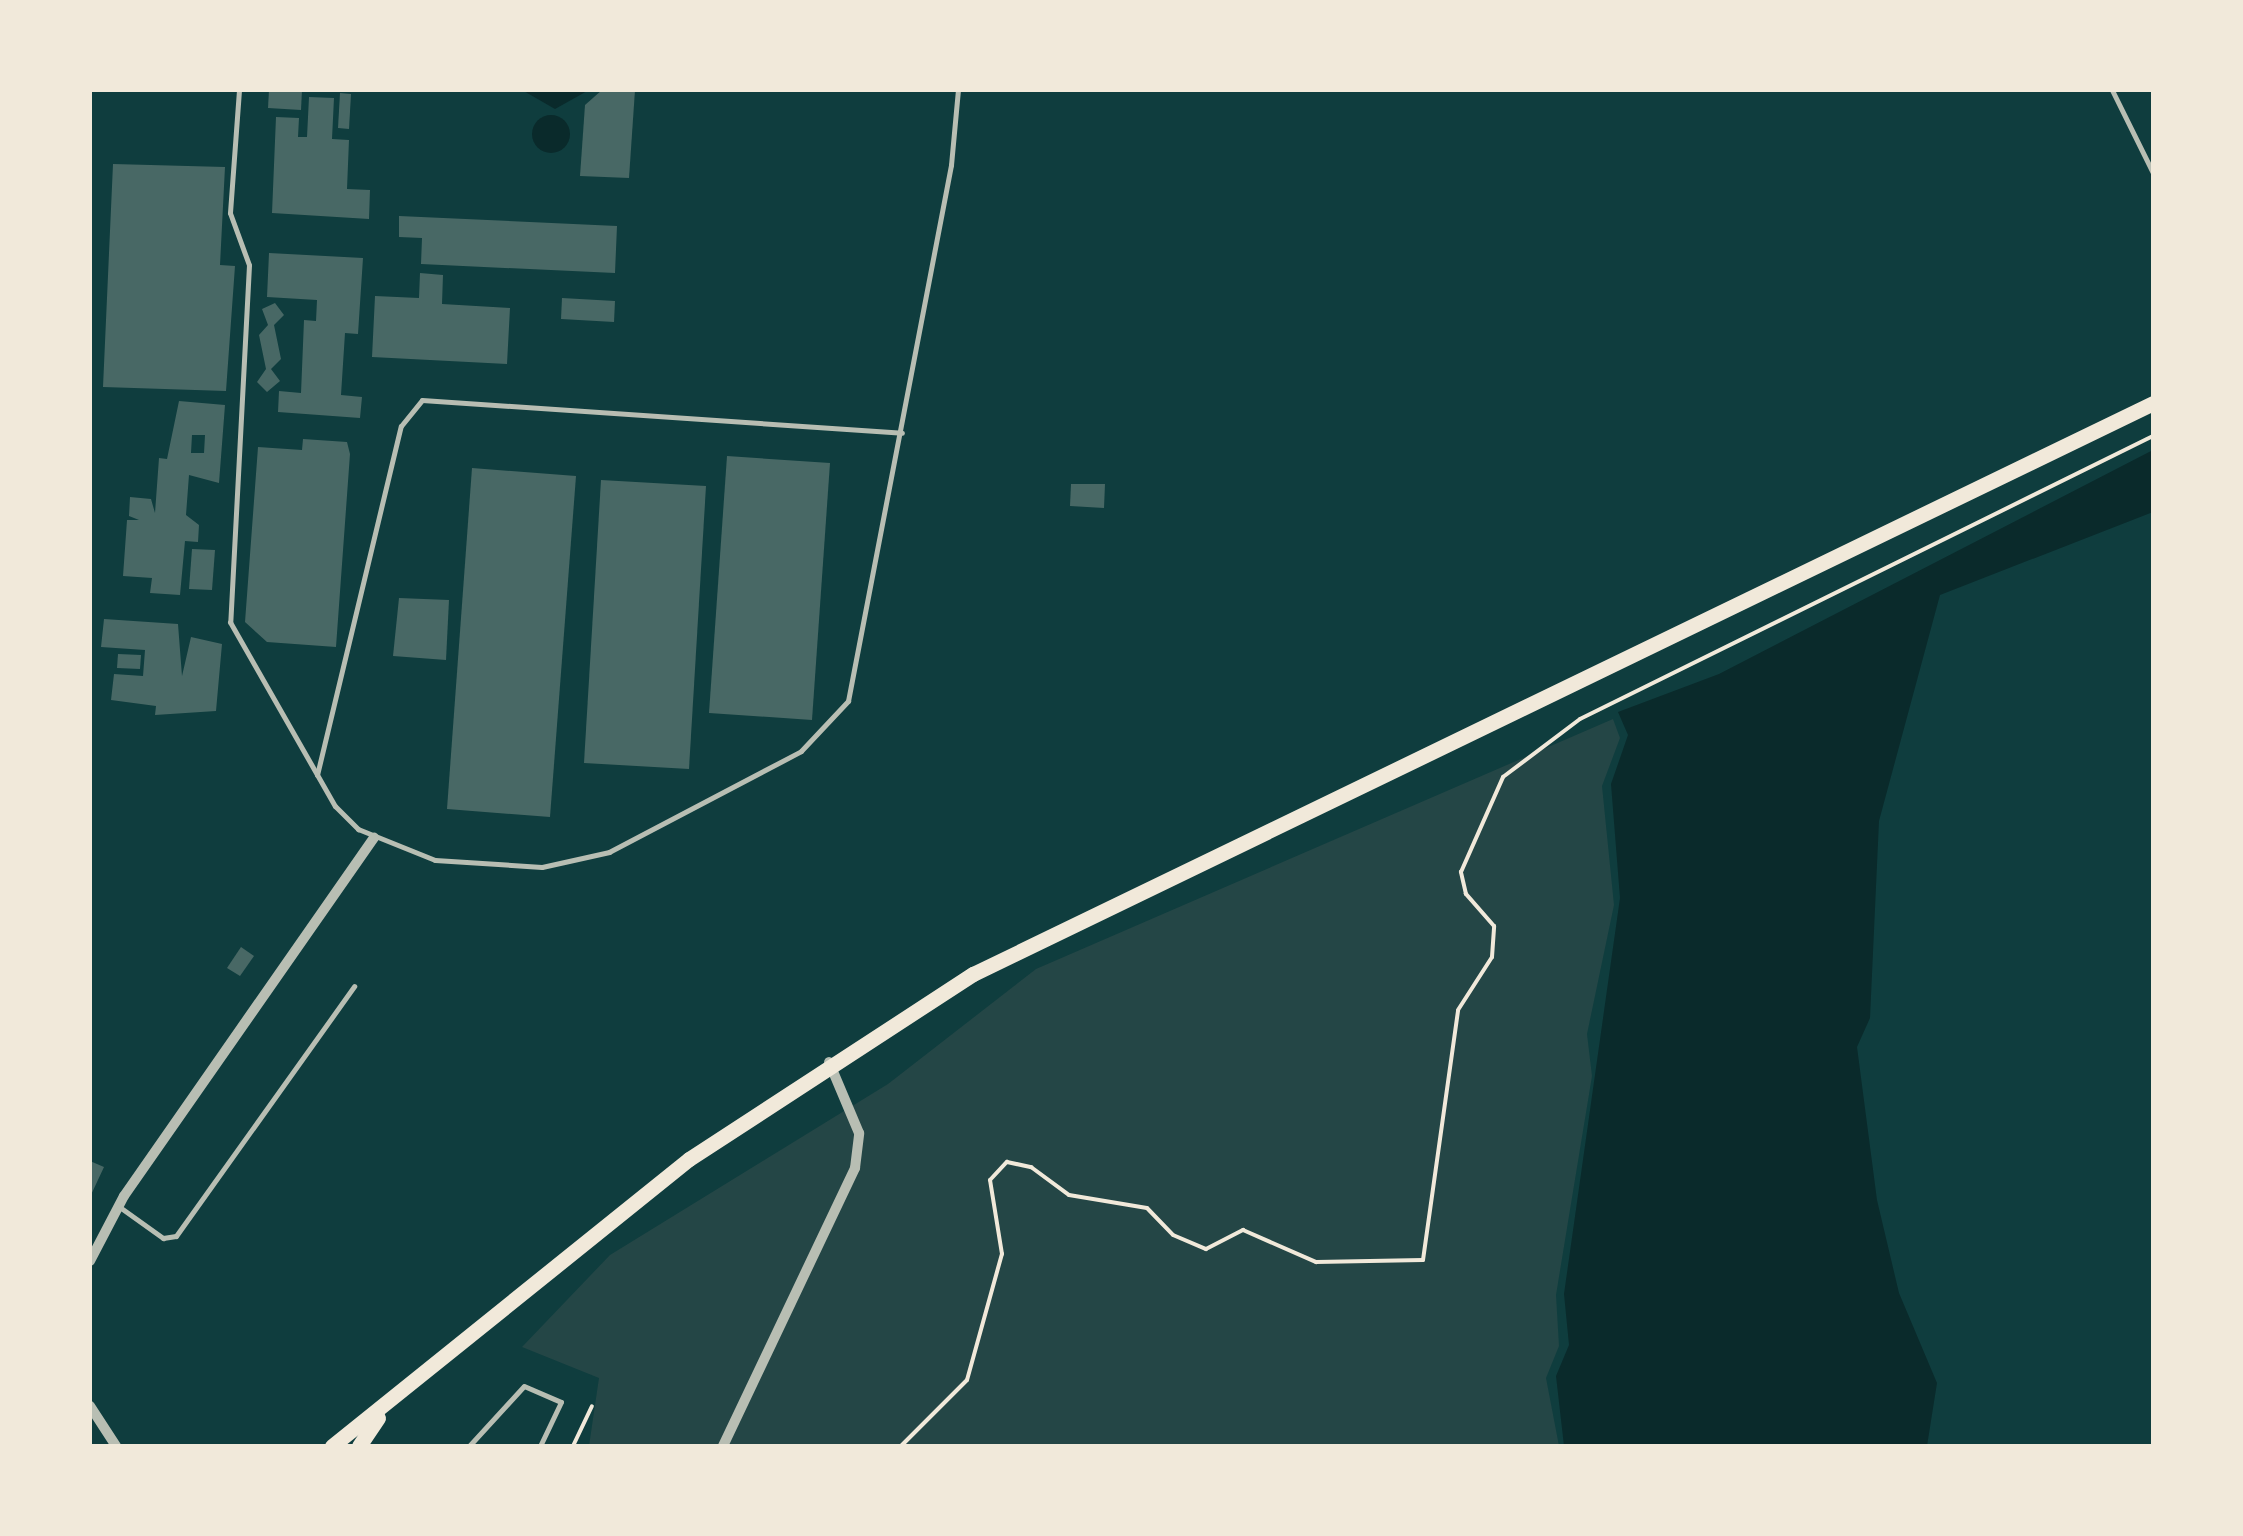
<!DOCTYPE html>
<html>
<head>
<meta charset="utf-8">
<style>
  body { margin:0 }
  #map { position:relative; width:2243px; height:1536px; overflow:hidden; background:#0f3d3e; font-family:Helvetica,sans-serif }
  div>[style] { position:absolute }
  .green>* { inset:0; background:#244646 }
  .water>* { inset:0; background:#0a2a2b }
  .round { border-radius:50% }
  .building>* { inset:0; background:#486865 }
  .path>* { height:4px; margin:-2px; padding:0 2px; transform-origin:2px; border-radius:2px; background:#f1e9da }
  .service>* { height:5px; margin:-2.5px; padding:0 2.5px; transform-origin:2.5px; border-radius:2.5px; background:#b8beb3 }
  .minor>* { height:10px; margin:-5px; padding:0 5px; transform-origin:5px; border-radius:5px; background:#b8beb3 }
  .secondary>* { height:15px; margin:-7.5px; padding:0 7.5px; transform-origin:7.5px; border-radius:7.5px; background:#f1e9da }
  span { translate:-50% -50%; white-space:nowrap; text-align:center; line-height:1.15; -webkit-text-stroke:8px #f1e9da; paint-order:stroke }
  .frame { position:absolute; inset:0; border:92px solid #f1e9da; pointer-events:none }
</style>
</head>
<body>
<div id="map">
  <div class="green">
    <div style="clip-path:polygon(1613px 719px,1620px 738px,1602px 786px,1614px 905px,1587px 1034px,1592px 1076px,1556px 1295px,1559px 1346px,1546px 1378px,1559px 1446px,589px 1446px,599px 1378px,522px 1347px,610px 1255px,888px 1084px,1036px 969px)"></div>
  </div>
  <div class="water">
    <div style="clip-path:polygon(522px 90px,589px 90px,555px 109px)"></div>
    <div class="round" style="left:532px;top:115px;width:38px;height:38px"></div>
    <div style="clip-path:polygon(2153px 450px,2153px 512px,1940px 595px,1879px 821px,1870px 1018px,1857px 1047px,1877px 1200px,1899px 1293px,1937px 1383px,1927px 1446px,1564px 1446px,1556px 1376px,1569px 1345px,1564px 1294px,1620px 898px,1611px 784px,1628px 735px,1618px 712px,1719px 674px)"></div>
  </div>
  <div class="building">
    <div style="clip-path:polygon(269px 90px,302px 90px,301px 110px,268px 108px)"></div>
    <div style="clip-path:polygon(602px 90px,635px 90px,629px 178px,580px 176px,585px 105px)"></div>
    <div style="clip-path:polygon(340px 93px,351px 94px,349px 129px,338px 128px)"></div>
    <div style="clip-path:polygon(309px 97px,334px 98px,332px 139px,349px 140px,347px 189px,370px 190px,369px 219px,272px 213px,276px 117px,299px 118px,298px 137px,307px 137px)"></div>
    <div style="clip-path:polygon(113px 164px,225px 167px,220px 265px,235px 266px,226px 391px,103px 387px)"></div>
    <div style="clip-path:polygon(399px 216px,617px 226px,615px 273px,421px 264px,422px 238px,399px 237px)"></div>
    <div style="clip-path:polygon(269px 253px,363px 258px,358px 334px,345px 333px,341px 395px,362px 397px,360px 418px,278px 412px,279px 391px,301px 393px,304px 320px,316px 321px,317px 300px,267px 297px)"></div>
    <div style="clip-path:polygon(420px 273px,443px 275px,442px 304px,510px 308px,507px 364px,372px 357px,375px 296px,419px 298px)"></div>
    <div style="clip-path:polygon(562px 298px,615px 301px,614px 322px,561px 319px)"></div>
    <div style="clip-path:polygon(275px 303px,284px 315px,274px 325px,281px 359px,271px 369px,280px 381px,267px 392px,257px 382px,266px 369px,259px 335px,268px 325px,262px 309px)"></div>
    <div style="clip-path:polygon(evenodd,179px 401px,225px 405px,219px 483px,189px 475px,186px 515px,199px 525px,198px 542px,185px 541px,180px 595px,150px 593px,152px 578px,123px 576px,127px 520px,139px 520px,129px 516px,130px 497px,151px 499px,155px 513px,159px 458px,167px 459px,179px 401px,192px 435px,205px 435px,204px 453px,191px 453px,192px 435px)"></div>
    <div style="clip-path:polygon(303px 439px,347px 442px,350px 454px,336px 647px,267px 642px,245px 622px,258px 447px,302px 450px)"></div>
    <div style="clip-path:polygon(727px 456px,830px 463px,812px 720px,709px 713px)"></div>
    <div style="clip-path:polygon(472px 468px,576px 476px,550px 817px,447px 809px)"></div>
    <div style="clip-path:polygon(601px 480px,706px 486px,689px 769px,584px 763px)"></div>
    <div style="clip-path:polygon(1071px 484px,1105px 484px,1104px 508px,1070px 506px)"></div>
    <div style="clip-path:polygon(192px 549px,215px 550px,212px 590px,189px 589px)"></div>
    <div style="clip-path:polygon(399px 598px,449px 600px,446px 660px,393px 656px)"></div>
    <div style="clip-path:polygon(104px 619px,178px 624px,182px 676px,191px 637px,222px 644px,216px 711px,155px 715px,156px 706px,111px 700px,114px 674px,143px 676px,145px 650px,101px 647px)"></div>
    <div style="clip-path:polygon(118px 654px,141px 655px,140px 669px,117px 668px)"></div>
    <div style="clip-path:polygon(241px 947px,254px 956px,240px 976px,227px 968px)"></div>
    <div style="clip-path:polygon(90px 1161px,104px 1167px,90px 1197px)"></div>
  </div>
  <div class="path">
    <div style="left:573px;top:1446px;width:44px;rotate:-64.6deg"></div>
    <div style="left:901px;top:1446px;width:93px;rotate:-45deg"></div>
    <div style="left:967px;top:1380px;width:131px;rotate:-74.5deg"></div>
    <div style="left:1002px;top:1254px;width:75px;rotate:-99.2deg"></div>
    <div style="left:990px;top:1180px;width:25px;rotate:-47deg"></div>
    <div style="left:1007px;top:1162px;width:25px;rotate:12deg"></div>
    <div style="left:1031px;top:1167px;width:47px;rotate:36.4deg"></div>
    <div style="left:1069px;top:1195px;width:79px;rotate:9.5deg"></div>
    <div style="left:1147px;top:1208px;width:37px;rotate:46deg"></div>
    <div style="left:1173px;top:1235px;width:36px;rotate:23deg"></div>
    <div style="left:1206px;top:1249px;width:42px;rotate:-27.2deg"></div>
    <div style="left:1243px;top:1230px;width:80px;rotate:23.7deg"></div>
    <div style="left:1316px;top:1262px;width:107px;rotate:-1.1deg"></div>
    <div style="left:1423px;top:1260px;width:252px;rotate:-82deg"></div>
    <div style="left:1458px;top:1010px;width:63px;rotate:-57.3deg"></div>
    <div style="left:1492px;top:957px;width:31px;rotate:-86deg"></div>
    <div style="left:1494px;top:926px;width:43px;rotate:-131.2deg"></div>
    <div style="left:1466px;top:894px;width:23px;rotate:-103deg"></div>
    <div style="left:1461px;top:872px;width:104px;rotate:-66.1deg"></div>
    <div style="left:1503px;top:777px;width:96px;rotate:-37deg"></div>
    <div style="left:1580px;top:719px;width:639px;rotate:-26.28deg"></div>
  </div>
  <div class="service">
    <div style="left:239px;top:90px;width:123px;rotate:94.2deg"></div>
    <div style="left:230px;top:213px;width:55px;rotate:69.9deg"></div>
    <div style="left:249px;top:265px;width:358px;rotate:93deg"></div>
    <div style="left:230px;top:622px;width:212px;rotate:60.3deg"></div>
    <div style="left:335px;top:806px;width:33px;rotate:45deg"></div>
    <div style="left:358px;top:829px;width:83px;rotate:21.9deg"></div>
    <div style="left:435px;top:860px;width:107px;rotate:3.7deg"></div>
    <div style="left:542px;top:867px;width:69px;rotate:-12.6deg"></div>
    <div style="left:609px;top:852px;width:217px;rotate:-27.7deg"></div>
    <div style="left:801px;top:751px;width:69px;rotate:-46.8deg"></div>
    <div style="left:848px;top:701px;width:546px;rotate:-79.12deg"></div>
    <div style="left:951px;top:165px;width:75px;rotate:-84.7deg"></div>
    <div style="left:2112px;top:90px;width:93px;rotate:63.7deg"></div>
    <div style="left:317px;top:775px;width:359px;rotate:-76.5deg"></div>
    <div style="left:401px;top:426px;width:33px;rotate:-51deg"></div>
    <div style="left:422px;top:400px;width:481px;rotate:3.9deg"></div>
    <div style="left:121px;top:1208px;width:52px;rotate:35.5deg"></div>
    <div style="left:163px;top:1238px;width:13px;rotate:-9deg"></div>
    <div style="left:176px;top:1236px;width:307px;rotate:-54.5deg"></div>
    <div style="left:469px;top:1446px;width:81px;rotate:-47.5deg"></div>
    <div style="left:524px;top:1386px;width:40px;rotate:23.4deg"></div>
    <div style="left:561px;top:1402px;width:49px;rotate:115.5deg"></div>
  </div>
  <div class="minor">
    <div style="left:90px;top:1261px;width:73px;rotate:-62.4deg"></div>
    <div style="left:124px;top:1196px;width:437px;rotate:-55.1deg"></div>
    <div style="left:90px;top:1406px;width:48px;rotate:57deg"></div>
    <div style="left:723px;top:1446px;width:308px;rotate:-64.6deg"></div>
    <div style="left:855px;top:1168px;width:35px;rotate:-83deg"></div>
    <div style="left:859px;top:1133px;width:77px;rotate:-112.9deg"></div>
  </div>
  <div class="secondary">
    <div style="left:332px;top:1446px;width:458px;rotate:-38.8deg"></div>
    <div style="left:689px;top:1159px;width:339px;rotate:-33.1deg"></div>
    <div style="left:973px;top:974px;width:1311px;rotate:-25.82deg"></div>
    <div style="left:359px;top:1446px;width:34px;rotate:-56deg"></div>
  </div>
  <div class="frame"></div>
</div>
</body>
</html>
